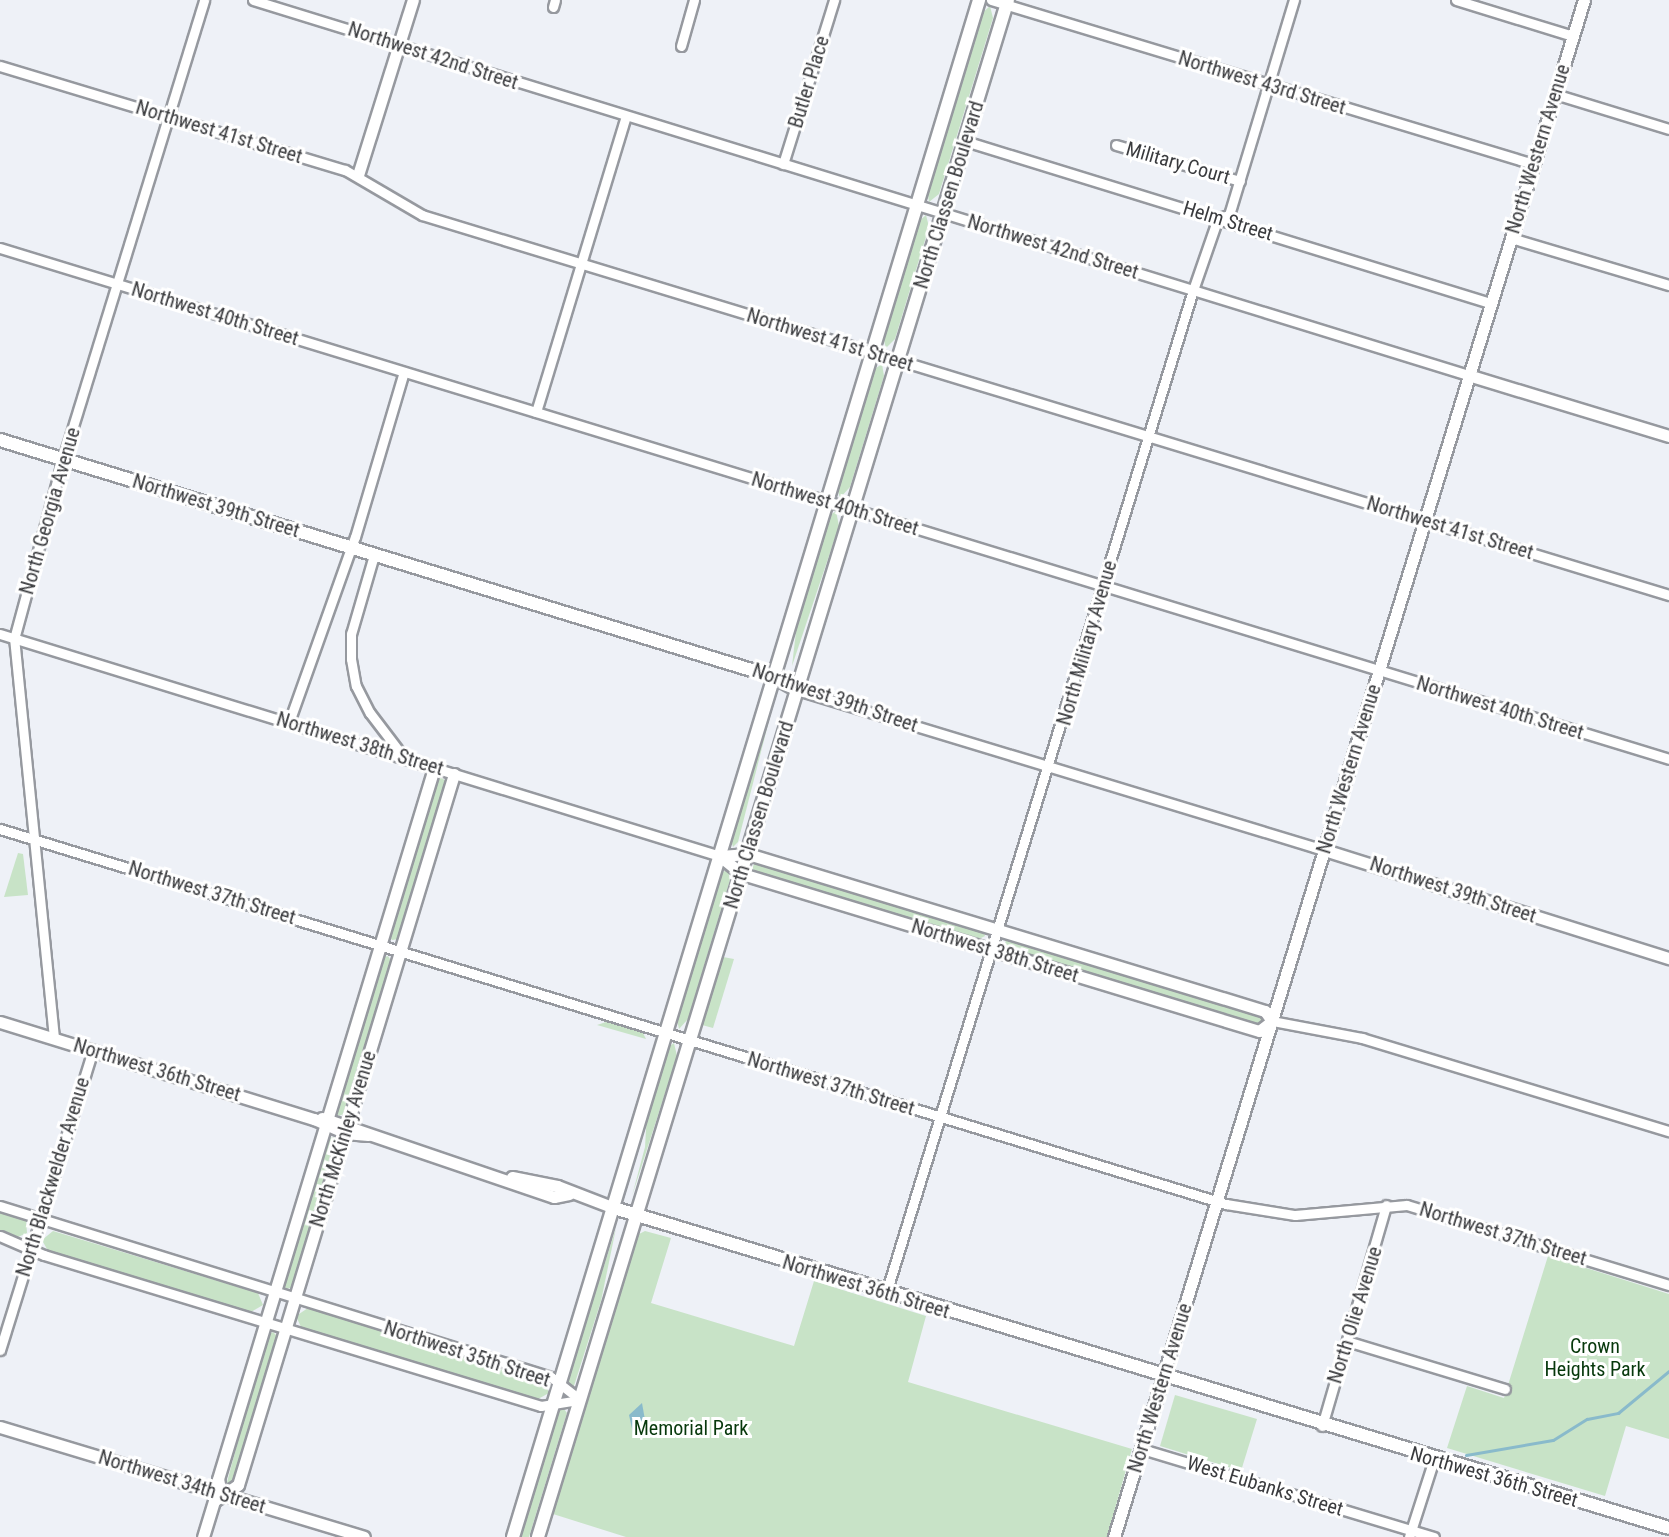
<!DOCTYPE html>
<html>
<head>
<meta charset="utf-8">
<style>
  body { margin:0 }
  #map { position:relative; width:1669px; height:1537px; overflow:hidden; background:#eef1f7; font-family:"Roboto Condensed",sans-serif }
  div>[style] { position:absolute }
  .green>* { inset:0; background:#c8e3c7 }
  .water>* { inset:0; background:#89bacb }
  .stream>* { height:3px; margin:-1.5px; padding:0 1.5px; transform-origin:1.5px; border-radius:1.5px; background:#89bacb }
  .roads { filter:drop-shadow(2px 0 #96999f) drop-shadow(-2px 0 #96999f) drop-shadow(0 2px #96999f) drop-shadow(0 -2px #96999f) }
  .minor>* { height:9px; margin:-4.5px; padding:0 4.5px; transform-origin:4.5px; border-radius:4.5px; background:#fff }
  .tertiary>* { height:11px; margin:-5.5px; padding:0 5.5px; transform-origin:5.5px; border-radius:5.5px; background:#fff }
  .secondary>* { height:12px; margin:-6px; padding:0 6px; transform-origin:6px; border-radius:6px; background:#fff }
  span { translate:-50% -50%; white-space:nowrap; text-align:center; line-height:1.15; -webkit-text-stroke:6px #fff; paint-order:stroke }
  .street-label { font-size:20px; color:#3a3b3e }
  .park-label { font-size:20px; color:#07380c }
</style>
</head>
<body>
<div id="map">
  <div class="green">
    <div style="clip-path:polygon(990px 6px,993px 18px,939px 194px,929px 202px,927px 190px,980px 15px)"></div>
    <div style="clip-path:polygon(926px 215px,929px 227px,895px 339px,886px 348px,883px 337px,917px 223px)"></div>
    <div style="clip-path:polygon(882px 364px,884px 376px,850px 487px,840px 498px,837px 488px,873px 370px)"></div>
    <div style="clip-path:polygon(836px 511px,839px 526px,792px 666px,798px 614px,829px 516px)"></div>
    <div style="clip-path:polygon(775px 697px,738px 842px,733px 847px,730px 837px)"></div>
    <div style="clip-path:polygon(440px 777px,446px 781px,399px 939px,392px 940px,388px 935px,434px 781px)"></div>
    <div style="clip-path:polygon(18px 853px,23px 854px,28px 895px,4px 897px)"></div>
    <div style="clip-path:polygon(756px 861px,983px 929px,985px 936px,977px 940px,757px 872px,752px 868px)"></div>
    <div style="clip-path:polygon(728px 869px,730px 880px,688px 1019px,679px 1029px,676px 1016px,720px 874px)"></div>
    <div style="clip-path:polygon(1010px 937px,1261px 1014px,1265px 1021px,1256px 1025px,1008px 949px,1005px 942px)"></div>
    <div style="clip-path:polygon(388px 956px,392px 962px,346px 1113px,339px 1116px,335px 1111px,381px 958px)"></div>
    <div style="clip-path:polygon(723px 957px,734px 959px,713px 1028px,702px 1025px)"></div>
    <div style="clip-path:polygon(609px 1021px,642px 1031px,646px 1039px,597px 1025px)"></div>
    <div style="clip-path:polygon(674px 1043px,677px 1056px,632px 1196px,645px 1147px,647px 1113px,667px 1048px)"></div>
    <div style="clip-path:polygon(334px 1137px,337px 1142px,294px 1287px,286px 1289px,282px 1282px,326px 1139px)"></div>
    <div style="clip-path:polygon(0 1210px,26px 1219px,27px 1233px,18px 1237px,0 1232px)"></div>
    <div style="clip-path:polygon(616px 1228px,601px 1301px,573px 1389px,567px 1381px)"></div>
    <div style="clip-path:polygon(53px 1231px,258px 1293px,263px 1305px,251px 1312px,48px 1251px,42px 1240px)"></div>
    <div style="clip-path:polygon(645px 1231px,671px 1238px,651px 1303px,794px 1346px,814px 1281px,926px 1316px,908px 1382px,1132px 1449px,1107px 1537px,626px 1537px,553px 1514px,629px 1259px,639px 1234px)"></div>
    <div style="clip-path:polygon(1548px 1256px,1669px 1294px,1669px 1439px,1626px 1426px,1605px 1496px,1447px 1448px,1467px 1386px,1504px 1398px)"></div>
    <div style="clip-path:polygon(308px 1308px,544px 1380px,549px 1393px,538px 1399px,301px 1327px,296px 1316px)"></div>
    <div style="clip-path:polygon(273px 1332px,278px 1337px,234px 1483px,226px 1486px,266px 1336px)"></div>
    <div style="clip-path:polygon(1175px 1395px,1257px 1419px,1241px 1471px,1160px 1446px)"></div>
    <div style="clip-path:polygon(561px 1405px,567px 1413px,529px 1537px,520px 1537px)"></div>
  </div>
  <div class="water">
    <div style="clip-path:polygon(642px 1403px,645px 1420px,633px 1433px,629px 1415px)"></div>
  </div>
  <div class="stream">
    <div style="left:1466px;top:1455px;width:88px;rotate:-9.8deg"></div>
    <div style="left:1553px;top:1440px;width:40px;rotate:-32deg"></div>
    <div style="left:1587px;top:1419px;width:32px;rotate:-11deg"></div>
    <div style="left:1618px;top:1413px;width:66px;rotate:-39.5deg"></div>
  </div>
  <div class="roads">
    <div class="minor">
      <div style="left:253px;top:0;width:1272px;rotate:17.15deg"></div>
      <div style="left:991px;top:0;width:566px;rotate:16.83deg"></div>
      <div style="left:1456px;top:0;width:122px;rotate:17.1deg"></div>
      <div style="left:553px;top:7px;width:7px;rotate:-74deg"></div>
      <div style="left:681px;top:46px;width:48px;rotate:-74.2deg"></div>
      <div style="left:0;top:66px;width:360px;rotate:16.8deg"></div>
      <div style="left:345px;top:170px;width:89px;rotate:30.3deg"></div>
      <div style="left:422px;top:215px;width:1304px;rotate:16.95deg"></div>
      <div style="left:1555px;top:94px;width:119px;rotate:17.1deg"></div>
      <div style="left:965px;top:141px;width:549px;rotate:17.15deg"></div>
      <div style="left:1116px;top:145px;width:129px;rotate:16.2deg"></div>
      <div style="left:783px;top:164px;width:172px;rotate:-72.7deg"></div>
      <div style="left:1511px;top:238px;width:165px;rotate:16.6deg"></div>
      <div style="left:0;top:248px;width:1745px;rotate:17.02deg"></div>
      <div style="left:536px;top:412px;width:309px;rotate:-73.1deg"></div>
      <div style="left:374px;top:555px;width:82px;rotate:106.2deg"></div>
      <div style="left:351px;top:634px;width:25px;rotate:90deg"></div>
      <div style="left:351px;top:659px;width:27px;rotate:80deg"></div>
      <div style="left:356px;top:686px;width:30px;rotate:63deg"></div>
      <div style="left:370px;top:713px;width:58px;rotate:52.7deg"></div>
      <div style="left:0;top:634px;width:753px;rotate:17.14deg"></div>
      <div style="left:797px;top:690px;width:551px;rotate:16.89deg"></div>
      <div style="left:289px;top:722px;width:196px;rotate:-70.4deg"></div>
      <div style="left:355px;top:537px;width:172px;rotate:-73.5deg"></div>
      <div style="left:0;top:829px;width:1282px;rotate:17.01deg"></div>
      <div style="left:1226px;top:1204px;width:70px;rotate:9.1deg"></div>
      <div style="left:1295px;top:1215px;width:112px;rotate:-5.1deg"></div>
      <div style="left:1407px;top:1205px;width:274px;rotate:17deg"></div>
      <div style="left:1272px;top:1021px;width:92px;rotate:10.7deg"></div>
      <div style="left:1362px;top:1038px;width:321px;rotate:16.9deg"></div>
      <div style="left:54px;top:1038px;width:401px;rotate:-95.7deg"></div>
      <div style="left:14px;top:639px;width:187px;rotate:-74.8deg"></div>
      <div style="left:63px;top:459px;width:480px;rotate:-72.9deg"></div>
      <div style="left:0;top:1206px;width:577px;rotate:17.24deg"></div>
      <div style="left:551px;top:1377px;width:37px;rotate:38deg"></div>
      <div style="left:0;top:1236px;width:48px;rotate:23.4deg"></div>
      <div style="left:44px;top:1255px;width:519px;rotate:16.9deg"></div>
      <div style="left:541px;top:1406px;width:39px;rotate:-9deg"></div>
      <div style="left:886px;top:1293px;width:1049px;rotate:-72.98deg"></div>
      <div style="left:1193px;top:290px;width:76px;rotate:-70.9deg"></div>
      <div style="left:1218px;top:218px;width:11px;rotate:-15deg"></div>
      <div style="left:1229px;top:215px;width:225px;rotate:-73.2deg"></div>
      <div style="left:1347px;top:1341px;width:165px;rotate:16.9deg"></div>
      <div style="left:0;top:1350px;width:314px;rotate:-72.8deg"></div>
      <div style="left:1322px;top:1426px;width:230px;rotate:-73.8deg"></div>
      <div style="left:1142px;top:1449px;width:305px;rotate:16.8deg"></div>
      <div style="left:1409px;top:1537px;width:82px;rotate:-72.2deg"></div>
    </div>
    <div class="tertiary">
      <div style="left:358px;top:175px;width:183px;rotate:-72.6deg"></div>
      <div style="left:1468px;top:375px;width:210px;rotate:16.9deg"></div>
      <div style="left:1324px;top:850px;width:362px;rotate:17.4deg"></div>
      <div style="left:748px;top:854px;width:540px;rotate:16.89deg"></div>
      <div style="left:1265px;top:1011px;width:12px;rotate:55deg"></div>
      <div style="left:1272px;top:1021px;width:16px;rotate:142deg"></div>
      <div style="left:1259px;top:1031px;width:540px;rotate:-163.11deg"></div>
      <div style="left:742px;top:874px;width:28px;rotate:-141deg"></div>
      <div style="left:720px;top:856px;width:28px;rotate:-4deg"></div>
      <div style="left:0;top:1022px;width:329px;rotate:17.2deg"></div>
      <div style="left:314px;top:1119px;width:34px;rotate:24deg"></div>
      <div style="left:345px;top:1133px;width:23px;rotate:5deg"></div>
      <div style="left:322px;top:1118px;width:245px;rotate:18.8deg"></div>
      <div style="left:554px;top:1197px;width:15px;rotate:-11deg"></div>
      <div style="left:512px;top:1177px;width:46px;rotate:11.3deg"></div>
      <div style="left:557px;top:1186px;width:61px;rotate:21.1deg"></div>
      <div style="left:0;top:1427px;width:380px;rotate:16.8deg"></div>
      <div style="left:221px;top:1494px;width:15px;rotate:-101deg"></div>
      <div style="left:218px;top:1479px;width:743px;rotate:-73.1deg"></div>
      <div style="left:203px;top:1537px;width:38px;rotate:-73deg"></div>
      <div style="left:214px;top:1501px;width:29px;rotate:-34deg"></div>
      <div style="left:238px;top:1485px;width:743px;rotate:-73.1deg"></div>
      <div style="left:1114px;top:1537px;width:1607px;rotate:-73deg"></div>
    </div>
    <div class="secondary">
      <div style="left:0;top:440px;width:809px;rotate:17.02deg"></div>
      <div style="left:774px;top:677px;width:26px;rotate:29deg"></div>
      <div style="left:614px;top:1208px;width:1102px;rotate:16.87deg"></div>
      <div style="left:513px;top:1537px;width:1606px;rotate:-73.13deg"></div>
      <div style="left:538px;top:1537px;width:1607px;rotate:-73deg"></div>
    </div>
  </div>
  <div class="street-label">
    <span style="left:433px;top:56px;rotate:18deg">Northwest 42nd Street</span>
    <span style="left:809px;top:82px;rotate:-73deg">Butler Place</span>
    <span style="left:1262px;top:83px;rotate:17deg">Northwest 43rd Street</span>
    <span style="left:219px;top:132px;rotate:17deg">Northwest 41st Street</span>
    <span style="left:1538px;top:149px;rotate:-73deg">North Western Avenue</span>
    <span style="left:1178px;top:163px;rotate:16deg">Military Court</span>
    <span style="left:949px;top:195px;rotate:-73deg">North Classen Boulevard</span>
    <span style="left:1228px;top:221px;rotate:17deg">Helm Street</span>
    <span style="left:1053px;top:247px;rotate:17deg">Northwest 42nd Street</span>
    <span style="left:215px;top:314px;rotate:17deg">Northwest 40th Street</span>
    <span style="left:830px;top:340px;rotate:17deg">Northwest 41st Street</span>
    <span style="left:835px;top:504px;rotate:17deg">Northwest 40th Street</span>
    <span style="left:216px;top:506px;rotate:17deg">Northwest 39th Street</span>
    <span style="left:50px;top:511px;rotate:-74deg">North Georgia Avenue</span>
    <span style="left:1450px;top:528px;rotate:17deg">Northwest 41st Street</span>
    <span style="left:1087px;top:643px;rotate:-74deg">North Military Avenue</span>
    <span style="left:835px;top:698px;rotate:19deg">Northwest 39th Street</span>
    <span style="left:1500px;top:708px;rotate:17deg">Northwest 40th Street</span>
    <span style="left:360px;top:744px;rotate:17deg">Northwest 38th Street</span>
    <span style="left:1349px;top:769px;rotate:-73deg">North Western Avenue</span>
    <span style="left:759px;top:815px;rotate:-73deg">North Classen Boulevard</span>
    <span style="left:1453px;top:890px;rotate:18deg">Northwest 39th Street</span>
    <span style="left:212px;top:893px;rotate:17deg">Northwest 37th Street</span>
    <span style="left:995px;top:951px;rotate:17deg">Northwest 38th Street</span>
    <span style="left:157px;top:1070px;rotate:17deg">Northwest 36th Street</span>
    <span style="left:831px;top:1084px;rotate:17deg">Northwest 37th Street</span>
    <span style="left:343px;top:1139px;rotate:-73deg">North McKinley Avenue</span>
    <span style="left:53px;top:1177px;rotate:-73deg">North Blackwelder Avenue</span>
    <span style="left:1503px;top:1234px;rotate:17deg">Northwest 37th Street</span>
    <span style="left:866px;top:1287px;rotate:17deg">Northwest 36th Street</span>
    <span style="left:1355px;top:1315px;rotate:-73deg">North Olie Avenue</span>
    <span style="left:467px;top:1354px;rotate:18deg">Northwest 35th Street</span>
    <span style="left:1160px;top:1388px;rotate:-73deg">North Western Avenue</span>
    <span style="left:1494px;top:1477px;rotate:16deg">Northwest 36th Street</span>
    <span style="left:182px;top:1482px;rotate:17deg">Northwest 34th Street</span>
    <span style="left:1265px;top:1486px;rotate:17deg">West Eubanks Street</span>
  </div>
  <div class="park-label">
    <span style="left:1595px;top:1358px">Crown<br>Heights Park</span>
    <span style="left:691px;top:1428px">Memorial Park</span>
  </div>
</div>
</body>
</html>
